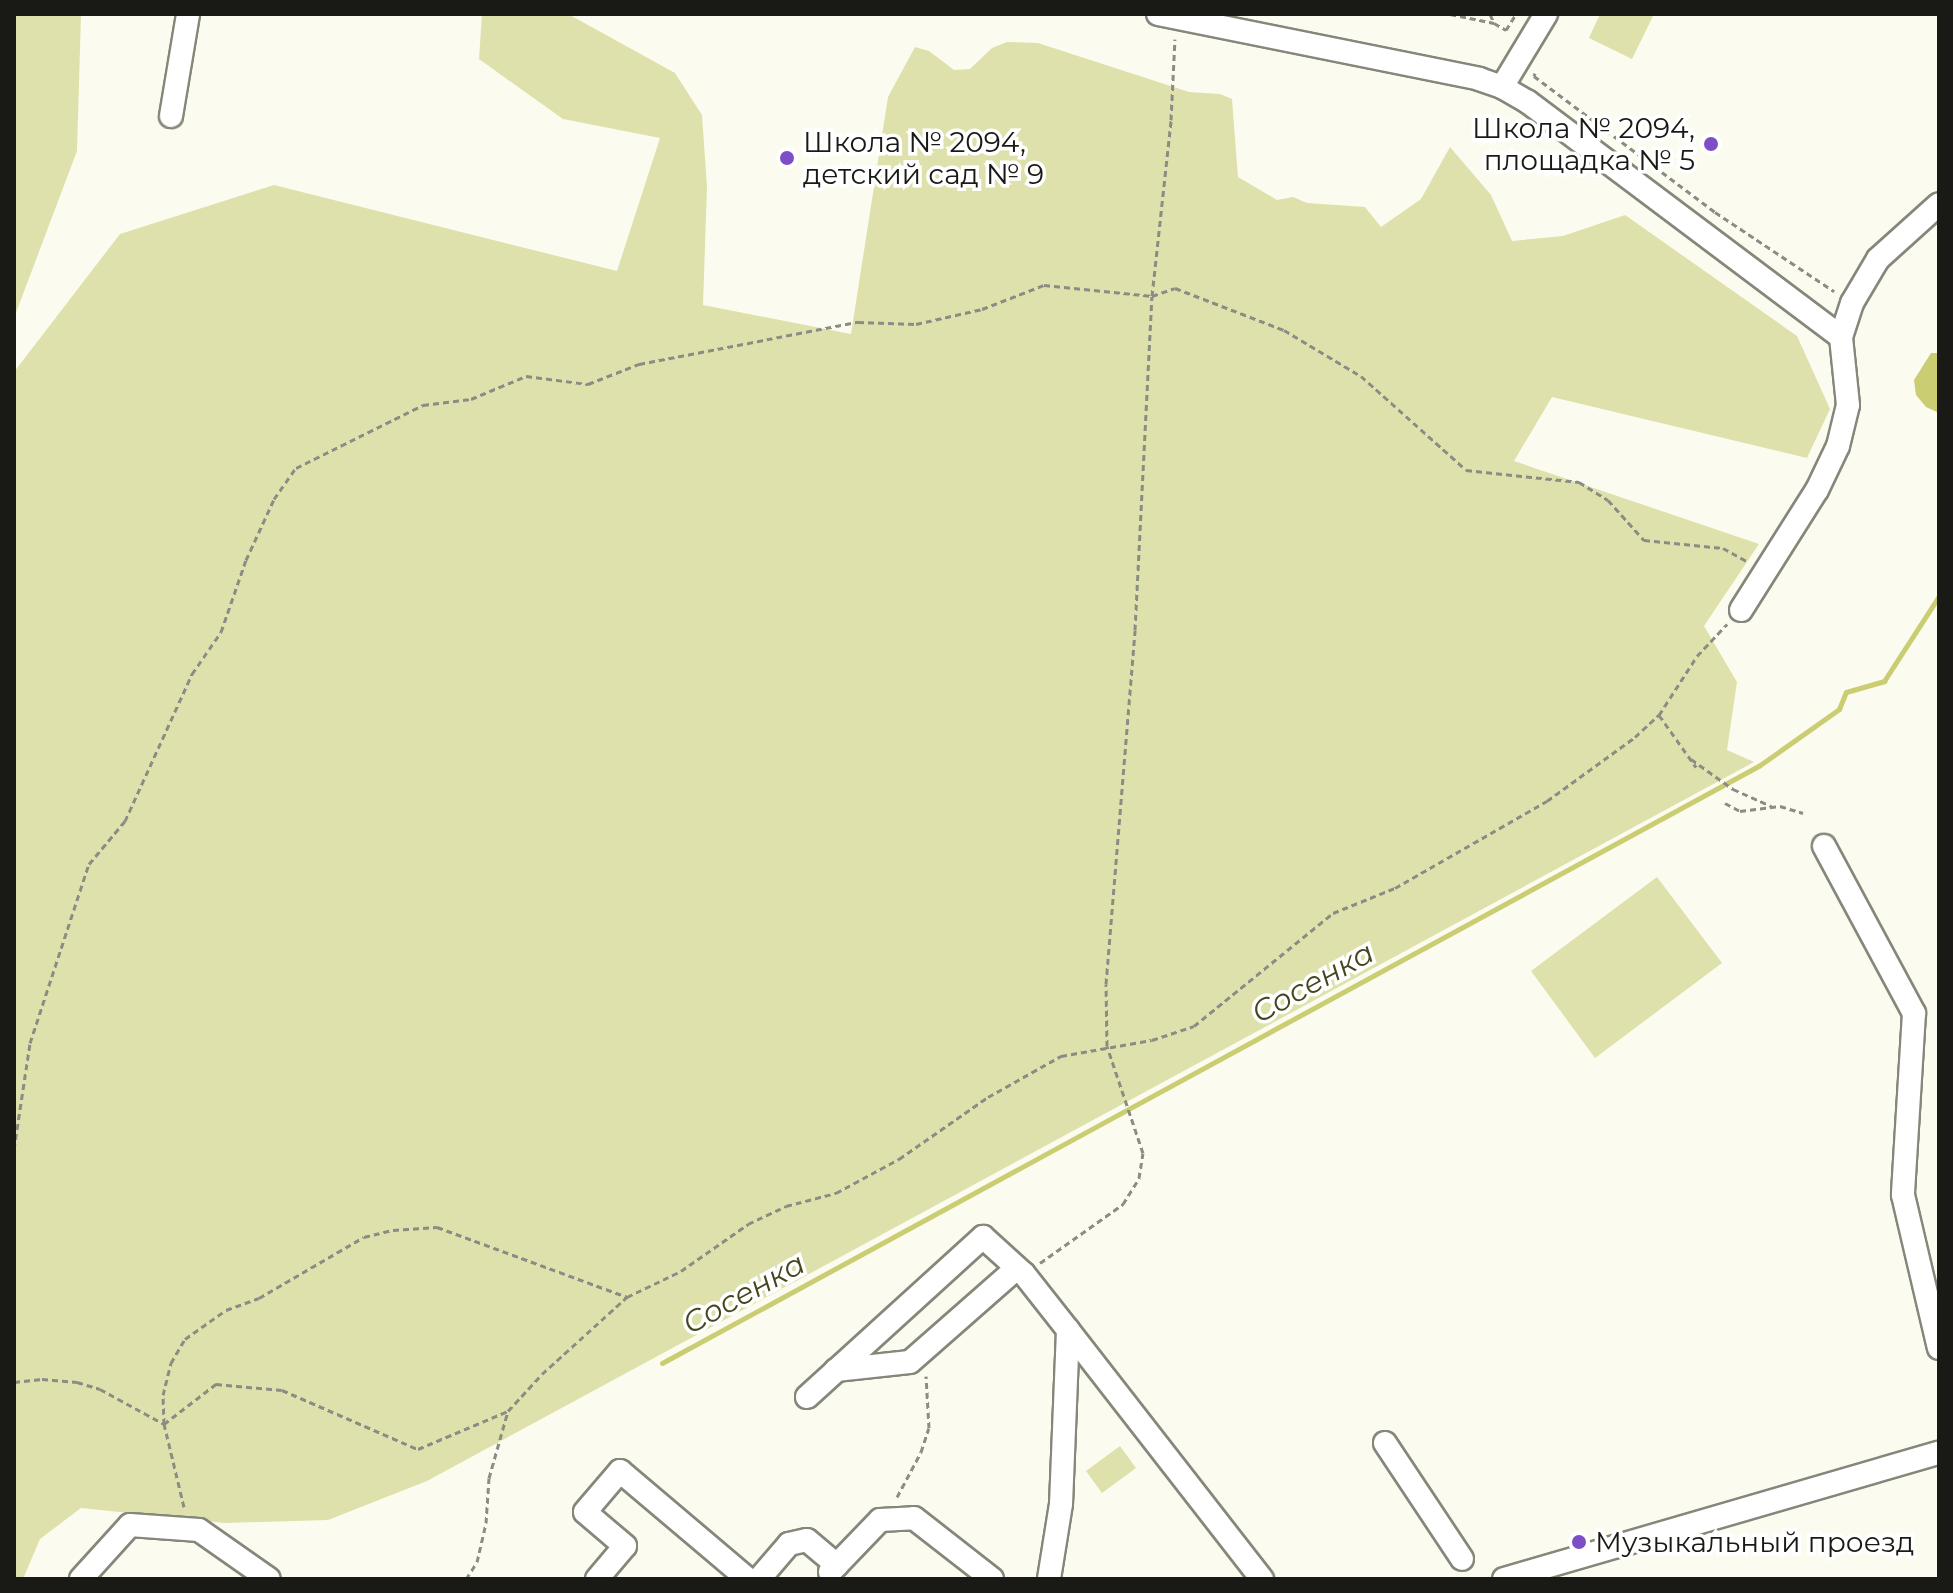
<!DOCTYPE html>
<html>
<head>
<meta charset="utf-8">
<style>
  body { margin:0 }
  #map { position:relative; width:1953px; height:1593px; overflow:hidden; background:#fbfcef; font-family:Montserrat,sans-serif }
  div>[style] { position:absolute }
  .green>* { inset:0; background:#dee1ab }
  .water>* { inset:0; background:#cacd72 }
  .stream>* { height:5px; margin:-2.5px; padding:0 2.5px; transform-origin:2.5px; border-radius:2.5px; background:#cacd72 }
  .path>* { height:3px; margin-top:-1.5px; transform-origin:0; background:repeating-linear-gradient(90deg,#8b8c83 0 6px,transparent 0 10px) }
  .roads { filter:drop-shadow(2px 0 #86877b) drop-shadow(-2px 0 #86877b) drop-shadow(0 2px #86877b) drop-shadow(0 -2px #86877b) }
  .minor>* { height:22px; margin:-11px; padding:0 11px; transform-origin:11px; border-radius:11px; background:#fff }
  .dots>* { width:22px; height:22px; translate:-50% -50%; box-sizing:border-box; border:4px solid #fff; border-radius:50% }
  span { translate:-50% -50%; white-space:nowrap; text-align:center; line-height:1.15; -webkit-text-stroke:7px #fff; paint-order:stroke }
  .poi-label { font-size:28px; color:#191915 }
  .right { translate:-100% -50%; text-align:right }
  .left { translate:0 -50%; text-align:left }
  .water-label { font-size:30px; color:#45461f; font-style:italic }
  .frame { position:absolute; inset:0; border:16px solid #191915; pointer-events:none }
</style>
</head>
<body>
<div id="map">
  <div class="green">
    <div style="clip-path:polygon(14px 14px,81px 14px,77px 151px,14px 318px)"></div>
    <div style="clip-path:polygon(482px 14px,568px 14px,675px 73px,702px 115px,707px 187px,703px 305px,851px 334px,888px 97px,915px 47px,929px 51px,954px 70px,970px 69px,992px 48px,1007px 42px,1038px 43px,1189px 92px,1220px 94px,1232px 99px,1238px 177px,1277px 200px,1293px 197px,1307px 203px,1365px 207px,1381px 227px,1421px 199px,1450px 147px,1491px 195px,1512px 241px,1563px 236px,1625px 215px,1797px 336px,1830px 409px,1807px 458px,1552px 397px,1514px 461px,1759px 544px,1704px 626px,1737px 682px,1727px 750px,1754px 762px,427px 1481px,328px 1520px,225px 1523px,81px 1508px,40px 1539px,23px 1579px,14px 1579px,14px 372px,120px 234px,274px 185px,617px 271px,660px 138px,563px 119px,479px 59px)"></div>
    <div style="clip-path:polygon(1600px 14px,1654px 14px,1632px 59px,1589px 38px)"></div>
    <div style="clip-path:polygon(1657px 877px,1722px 963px,1595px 1058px,1531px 971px)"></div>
    <div style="clip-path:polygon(1120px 1446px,1136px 1468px,1102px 1493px,1086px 1471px)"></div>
  </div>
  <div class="water">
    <div style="clip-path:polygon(1931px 353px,1939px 353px,1939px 413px,1926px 407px,1916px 395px,1914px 380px)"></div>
  </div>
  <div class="stream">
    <div style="left:662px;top:1363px;width:1250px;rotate:-28.57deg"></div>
    <div style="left:1760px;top:765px;width:97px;rotate:-35.3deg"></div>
    <div style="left:1839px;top:709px;width:18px;rotate:-68deg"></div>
    <div style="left:1846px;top:692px;width:40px;rotate:-16deg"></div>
    <div style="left:1884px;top:681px;width:101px;rotate:-57.1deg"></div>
  </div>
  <div class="path">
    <div style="left:1450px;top:14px;width:45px;rotate:11.6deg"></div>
    <div style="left:1494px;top:23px;width:14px;rotate:30deg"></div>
    <div style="left:1506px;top:30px;width:19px;rotate:-58deg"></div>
    <div style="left:1490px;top:14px;width:10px;rotate:66deg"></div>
    <div style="left:1535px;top:73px;width:3px;rotate:108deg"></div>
    <div style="left:1534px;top:76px;width:226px;rotate:36.9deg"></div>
    <div style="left:1715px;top:212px;width:143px;rotate:33.6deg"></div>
    <div style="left:1659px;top:715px;width:64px;rotate:54.6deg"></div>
    <div style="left:1691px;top:759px;width:52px;rotate:35.5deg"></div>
    <div style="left:1733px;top:789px;width:42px;rotate:24.1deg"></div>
    <div style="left:1725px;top:803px;width:17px;rotate:28deg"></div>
    <div style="left:1740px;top:811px;width:40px;rotate:-7.1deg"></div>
    <div style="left:1780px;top:806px;width:24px;rotate:17deg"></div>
    <div style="left:14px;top:1149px;width:107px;rotate:-81.4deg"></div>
    <div style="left:30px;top:1043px;width:188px;rotate:-71.8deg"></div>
    <div style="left:89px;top:864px;width:56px;rotate:-50.1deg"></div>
    <div style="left:125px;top:821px;width:162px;rotate:-65.5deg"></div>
    <div style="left:192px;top:674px;width:51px;rotate:-55.4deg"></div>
    <div style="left:221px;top:632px;width:76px;rotate:-70.9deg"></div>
    <div style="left:246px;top:560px;width:67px;rotate:-65.3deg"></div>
    <div style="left:274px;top:499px;width:38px;rotate:-55deg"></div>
    <div style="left:296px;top:468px;width:142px;rotate:-26.4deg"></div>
    <div style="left:423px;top:405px;width:48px;rotate:-7.1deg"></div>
    <div style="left:471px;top:399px;width:60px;rotate:-22.7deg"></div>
    <div style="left:526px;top:376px;width:63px;rotate:7.4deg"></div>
    <div style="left:588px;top:384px;width:55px;rotate:-21.4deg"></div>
    <div style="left:639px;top:364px;width:223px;rotate:-10.9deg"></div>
    <div style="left:858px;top:322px;width:58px;rotate:2deg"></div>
    <div style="left:916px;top:324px;width:68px;rotate:-12.8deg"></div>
    <div style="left:982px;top:309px;width:66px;rotate:-21.2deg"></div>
    <div style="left:1044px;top:285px;width:109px;rotate:5.8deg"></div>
    <div style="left:1152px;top:296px;width:24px;rotate:-19deg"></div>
    <div style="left:1175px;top:288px;width:117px;rotate:21.1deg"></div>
    <div style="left:1284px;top:330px;width:90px;rotate:30.9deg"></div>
    <div style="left:1361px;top:376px;width:141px;rotate:41.8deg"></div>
    <div style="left:1466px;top:470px;width:114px;rotate:6.1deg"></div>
    <div style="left:1579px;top:482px;width:34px;rotate:32deg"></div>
    <div style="left:1608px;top:500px;width:54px;rotate:48deg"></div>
    <div style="left:1644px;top:540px;width:79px;rotate:5.8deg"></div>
    <div style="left:1723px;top:548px;width:29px;rotate:29deg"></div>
    <div style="left:1040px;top:1263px;width:102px;rotate:-35.4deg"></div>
    <div style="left:1123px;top:1204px;width:31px;rotate:-58deg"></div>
    <div style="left:1139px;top:1178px;width:25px;rotate:-81deg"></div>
    <div style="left:1143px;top:1153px;width:113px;rotate:-108.6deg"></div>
    <div style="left:1107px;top:1046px;width:62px;rotate:-90.9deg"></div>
    <div style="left:1106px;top:984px;width:355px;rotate:-85.3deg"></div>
    <div style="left:1135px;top:630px;width:334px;rotate:-87.1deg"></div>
    <div style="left:1152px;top:296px;width:177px;rotate:-83.8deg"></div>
    <div style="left:1171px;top:120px;width:81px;rotate:-87.2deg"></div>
    <div style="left:14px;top:1382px;width:28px;rotate:-6deg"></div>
    <div style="left:42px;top:1379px;width:35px;rotate:5deg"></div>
    <div style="left:77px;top:1382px;width:24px;rotate:17deg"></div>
    <div style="left:100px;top:1389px;width:73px;rotate:28.7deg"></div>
    <div style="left:164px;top:1424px;width:66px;rotate:-37.6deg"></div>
    <div style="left:216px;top:1384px;width:66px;rotate:5.2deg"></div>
    <div style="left:282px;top:1390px;width:148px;rotate:23.5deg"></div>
    <div style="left:418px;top:1449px;width:98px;rotate:-22.9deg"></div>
    <div style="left:508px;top:1411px;width:50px;rotate:-47.4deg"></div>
    <div style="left:542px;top:1374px;width:115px;rotate:-42.2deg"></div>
    <div style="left:627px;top:1297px;width:60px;rotate:-25.7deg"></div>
    <div style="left:681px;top:1271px;width:82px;rotate:-35deg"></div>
    <div style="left:748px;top:1224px;width:42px;rotate:-25.3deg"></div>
    <div style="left:786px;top:1206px;width:52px;rotate:-14.6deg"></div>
    <div style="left:836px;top:1193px;width:72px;rotate:-28.4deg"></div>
    <div style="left:899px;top:1159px;width:108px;rotate:-34.9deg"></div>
    <div style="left:988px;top:1097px;width:84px;rotate:-29.3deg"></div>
    <div style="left:1061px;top:1056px;width:92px;rotate:-10deg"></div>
    <div style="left:1152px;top:1040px;width:44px;rotate:-18.4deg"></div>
    <div style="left:1194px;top:1026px;width:179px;rotate:-39.1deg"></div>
    <div style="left:1333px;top:913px;width:67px;rotate:-22deg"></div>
    <div style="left:1395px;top:888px;width:175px;rotate:-29.8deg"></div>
    <div style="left:1547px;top:801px;width:109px;rotate:-36deg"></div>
    <div style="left:1635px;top:737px;width:33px;rotate:-43deg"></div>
    <div style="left:1659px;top:715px;width:70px;rotate:-57.2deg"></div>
    <div style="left:1697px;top:656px;width:44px;rotate:-46.8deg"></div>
    <div style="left:897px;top:1497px;width:51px;rotate:-61.9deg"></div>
    <div style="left:921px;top:1452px;width:25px;rotate:-72deg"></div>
    <div style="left:929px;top:1428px;width:52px;rotate:-93.3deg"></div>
    <div style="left:184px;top:1507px;width:85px;rotate:-103.5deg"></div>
    <div style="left:164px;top:1424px;width:29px;rotate:-92deg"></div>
    <div style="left:163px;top:1395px;width:33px;rotate:-76deg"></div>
    <div style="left:171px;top:1363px;width:28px;rotate:-60deg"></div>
    <div style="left:185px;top:1339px;width:50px;rotate:-35.3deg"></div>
    <div style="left:226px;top:1310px;width:35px;rotate:-20deg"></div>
    <div style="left:259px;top:1298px;width:121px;rotate:-30.2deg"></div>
    <div style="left:364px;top:1237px;width:30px;rotate:-14deg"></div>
    <div style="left:393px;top:1230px;width:44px;rotate:-3.9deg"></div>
    <div style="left:437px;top:1227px;width:202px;rotate:20.2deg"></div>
    <div style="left:466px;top:1579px;width:20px;rotate:-57deg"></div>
    <div style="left:477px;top:1562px;width:40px;rotate:-77deg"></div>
    <div style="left:486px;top:1523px;width:45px;rotate:-86.2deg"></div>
    <div style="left:489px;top:1478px;width:70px;rotate:-74.2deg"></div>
  </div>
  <div class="roads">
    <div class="minor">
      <div style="left:1158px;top:14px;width:328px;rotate:11.4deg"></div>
      <div style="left:1479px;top:79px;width:24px;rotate:19deg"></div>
      <div style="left:1502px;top:87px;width:30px;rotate:30deg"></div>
      <div style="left:1528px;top:102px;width:391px;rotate:36.9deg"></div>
      <div style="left:1502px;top:87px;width:85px;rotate:-58.9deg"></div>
      <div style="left:171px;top:116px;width:103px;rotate:-80.5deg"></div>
      <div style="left:1741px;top:610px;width:142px;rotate:-57.7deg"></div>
      <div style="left:1817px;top:490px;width:49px;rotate:-64.5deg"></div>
      <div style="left:1838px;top:446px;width:42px;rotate:-76.3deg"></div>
      <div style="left:1848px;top:405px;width:68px;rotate:-95.9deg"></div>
      <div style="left:1841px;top:337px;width:36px;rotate:-72deg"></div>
      <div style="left:1852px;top:303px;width:51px;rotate:-59.4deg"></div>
      <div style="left:1878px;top:259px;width:82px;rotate:-42deg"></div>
      <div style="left:1824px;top:846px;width:190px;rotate:61.7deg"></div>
      <div style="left:1914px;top:1013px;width:182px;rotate:93.5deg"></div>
      <div style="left:1903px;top:1195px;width:157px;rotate:76.8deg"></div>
      <div style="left:1068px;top:1330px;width:316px;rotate:52.1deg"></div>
      <div style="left:836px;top:1370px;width:74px;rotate:-6.2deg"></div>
      <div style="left:910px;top:1362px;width:142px;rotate:-41.3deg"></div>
      <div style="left:807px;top:1397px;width:238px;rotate:-42.3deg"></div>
      <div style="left:983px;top:1237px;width:55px;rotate:42.1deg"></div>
      <div style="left:1024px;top:1274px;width:71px;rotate:51.8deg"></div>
      <div style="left:1068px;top:1330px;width:174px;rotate:92.3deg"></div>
      <div style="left:1061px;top:1504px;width:76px;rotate:99.1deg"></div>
      <div style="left:1385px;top:1443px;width:139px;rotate:56.4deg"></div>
      <div style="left:830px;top:1572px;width:72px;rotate:-46.1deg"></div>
      <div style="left:880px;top:1520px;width:34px;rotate:-3deg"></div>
      <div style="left:914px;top:1518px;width:99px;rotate:38deg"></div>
      <div style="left:81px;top:1579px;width:73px;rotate:-47.8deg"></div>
      <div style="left:130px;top:1525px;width:69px;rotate:4.1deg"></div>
      <div style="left:199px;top:1530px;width:85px;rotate:35deg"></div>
      <div style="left:597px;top:1579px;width:43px;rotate:-49.7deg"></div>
      <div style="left:625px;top:1546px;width:52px;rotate:-139.6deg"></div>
      <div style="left:585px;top:1512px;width:54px;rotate:-49.5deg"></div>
      <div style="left:620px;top:1471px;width:167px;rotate:40.2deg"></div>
      <div style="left:759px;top:1579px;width:46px;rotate:-49.4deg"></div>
      <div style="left:789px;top:1544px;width:18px;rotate:-13deg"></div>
      <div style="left:807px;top:1540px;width:39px;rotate:40deg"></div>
      <div style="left:1504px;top:1579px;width:453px;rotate:-16.2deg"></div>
    </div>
  </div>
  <div class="dots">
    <div style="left:1711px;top:144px;background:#7c4fc8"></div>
    <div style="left:787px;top:158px;background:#7c4fc8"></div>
    <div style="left:1579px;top:1542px;background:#7c4fc8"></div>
  </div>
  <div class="poi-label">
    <span class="right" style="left:1695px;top:144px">Школа № 2094,<br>площадка № 5</span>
    <span class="left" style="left:803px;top:158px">Школа № 2094,<br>детский сад № 9</span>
    <span class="left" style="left:1595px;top:1542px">Музыкальный проезд</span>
  </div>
  <div class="water-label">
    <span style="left:1313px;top:983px;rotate:-29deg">Сосенка</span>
    <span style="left:744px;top:1294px;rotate:-29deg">Сосенка</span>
  </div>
  <div class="frame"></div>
</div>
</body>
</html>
